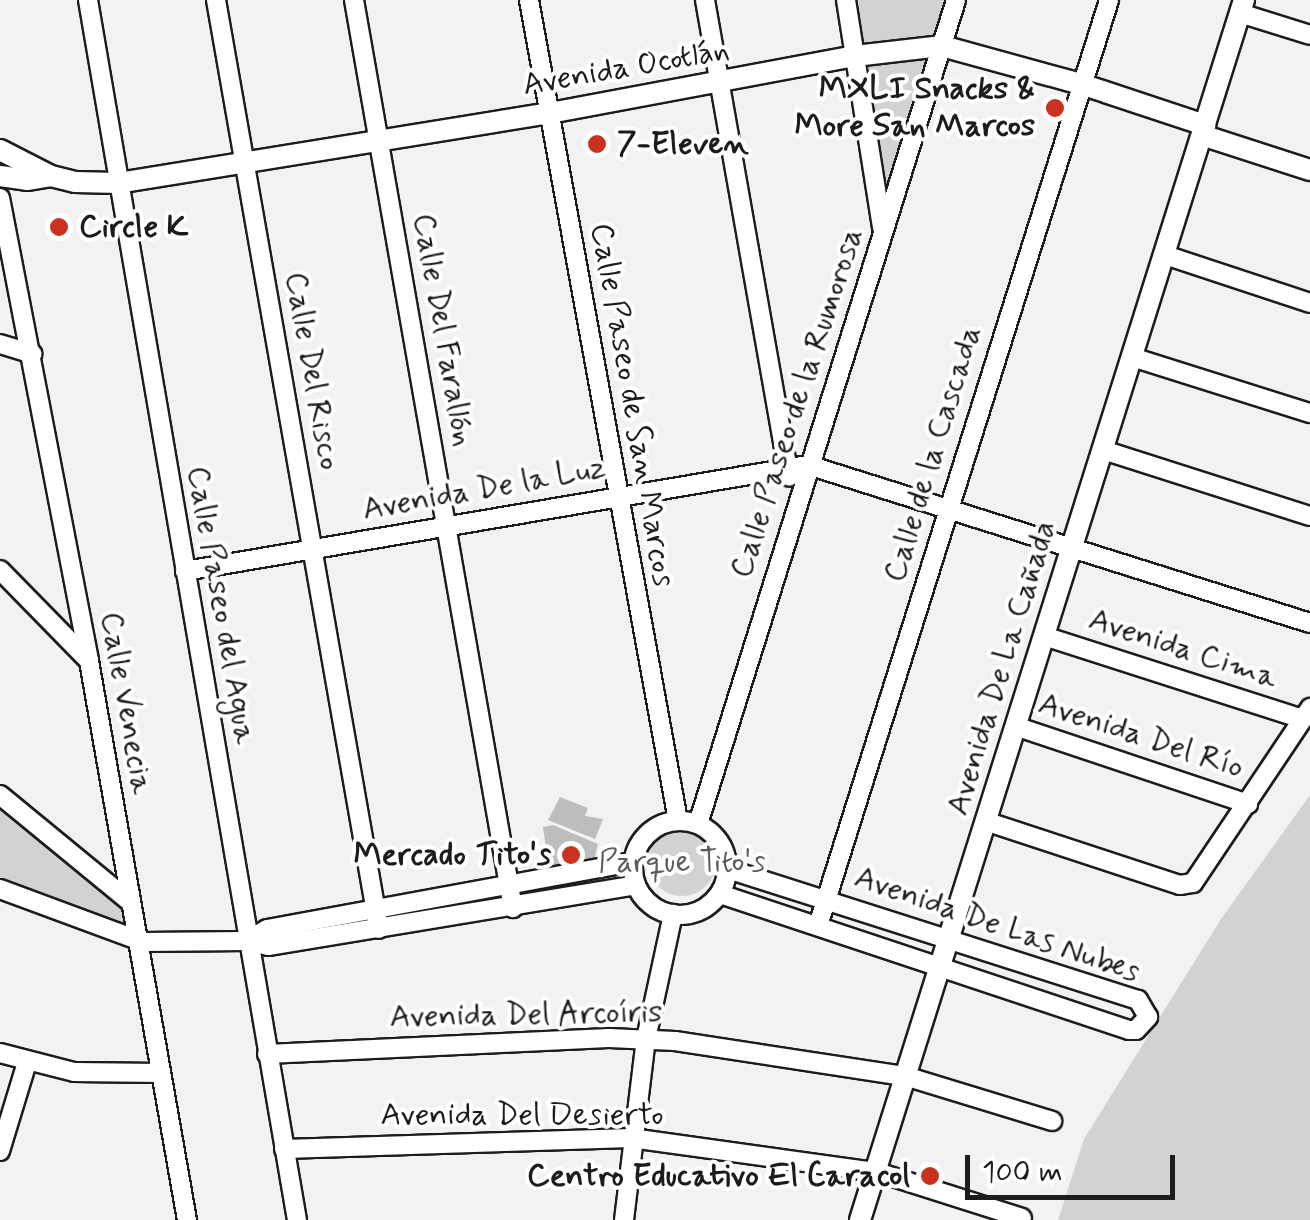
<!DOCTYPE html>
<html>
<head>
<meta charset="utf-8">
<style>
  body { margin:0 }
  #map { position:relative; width:1310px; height:1220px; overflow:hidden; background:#f2f2f2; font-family:Mynerve,sans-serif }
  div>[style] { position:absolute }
  .green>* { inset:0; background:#d2d2d2 }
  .round { border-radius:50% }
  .building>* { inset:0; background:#bdbdbd }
  .roads { filter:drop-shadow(2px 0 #1c1c1c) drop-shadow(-2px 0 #1c1c1c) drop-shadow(0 2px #1c1c1c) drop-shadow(0 -2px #1c1c1c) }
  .minor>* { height:18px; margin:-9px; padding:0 9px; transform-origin:9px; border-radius:9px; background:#fff }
  .minor>.ring { margin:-9px; padding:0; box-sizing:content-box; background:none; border:18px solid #fff; border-radius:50% }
  .major>* { height:20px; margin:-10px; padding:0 10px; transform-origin:10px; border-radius:10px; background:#fff }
  .dots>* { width:28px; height:28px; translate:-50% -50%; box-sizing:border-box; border:5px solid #fff; border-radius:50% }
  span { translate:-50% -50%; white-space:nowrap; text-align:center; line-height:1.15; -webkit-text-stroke:8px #fff; paint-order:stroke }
  .street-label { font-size:32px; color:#1c1c1c }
  .poi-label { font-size:32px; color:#1c1c1c; font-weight:700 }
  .right { translate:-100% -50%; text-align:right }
  .left { translate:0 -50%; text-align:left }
  .park-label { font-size:32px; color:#5c5c5c }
  .scale { position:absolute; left:965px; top:1155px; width:210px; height:45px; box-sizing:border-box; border:5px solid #1c1c1c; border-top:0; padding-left:12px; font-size:30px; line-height:35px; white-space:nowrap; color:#1c1c1c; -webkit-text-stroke:8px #fff; paint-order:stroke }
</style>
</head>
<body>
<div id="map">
  <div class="green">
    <div style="clip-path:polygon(847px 0,955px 0,933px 69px,885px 196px,863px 68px,940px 45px,950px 14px,941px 35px,854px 46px)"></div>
    <div style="clip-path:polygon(1310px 795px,1310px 1220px,1058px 1220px,1084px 1139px,1221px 919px)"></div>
    <div style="clip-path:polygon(0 800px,133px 909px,139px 945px,0 891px)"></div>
    <div class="round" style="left:648px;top:828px;width:68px;height:68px"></div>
  </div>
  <div class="building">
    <div style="clip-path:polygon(560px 797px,588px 808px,585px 816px,603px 819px,595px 839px,548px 820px)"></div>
    <div style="clip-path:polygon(553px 825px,598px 844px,593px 865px,549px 870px,543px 827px)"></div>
  </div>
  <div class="roads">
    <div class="minor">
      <div style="left:88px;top:0;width:1238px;rotate:80.28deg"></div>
      <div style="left:216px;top:0;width:943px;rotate:80.05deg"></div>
      <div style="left:354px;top:0;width:922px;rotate:80.07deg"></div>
      <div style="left:529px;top:0;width:834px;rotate:79.71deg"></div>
      <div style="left:705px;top:0;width:484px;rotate:80deg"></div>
      <div style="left:846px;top:0;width:230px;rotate:81deg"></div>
      <div style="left:1240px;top:13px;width:73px;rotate:17.4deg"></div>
      <div style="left:0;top:198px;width:471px;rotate:79.1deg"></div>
      <div style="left:89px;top:661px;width:568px;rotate:80.06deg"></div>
      <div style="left:1165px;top:255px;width:153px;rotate:18.3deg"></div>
      <div style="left:0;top:344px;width:34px;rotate:17deg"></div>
      <div style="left:1132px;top:357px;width:187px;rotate:17.5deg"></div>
      <div style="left:1103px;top:450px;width:217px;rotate:17.7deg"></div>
      <div style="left:0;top:570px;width:127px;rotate:45.6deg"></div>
      <div style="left:185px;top:571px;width:632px;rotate:-9.66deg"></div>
      <div style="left:808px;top:465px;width:526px;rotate:17.47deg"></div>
      <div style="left:1044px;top:636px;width:272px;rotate:17.8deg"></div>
      <div style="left:1015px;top:726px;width:246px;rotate:18.5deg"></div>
      <div style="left:0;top:795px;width:167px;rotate:39.4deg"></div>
      <div style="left:985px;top:821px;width:205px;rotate:18.2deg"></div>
      <div style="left:1180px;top:885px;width:13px;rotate:-9deg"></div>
      <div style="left:1193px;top:883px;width:211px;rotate:-56.2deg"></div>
      <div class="ring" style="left:633px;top:821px;width:76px;height:76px"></div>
      <div style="left:698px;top:824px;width:863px;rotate:-72.61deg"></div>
      <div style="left:0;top:889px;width:153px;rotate:20.3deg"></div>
      <div style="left:143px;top:942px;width:104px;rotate:-0.6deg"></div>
      <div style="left:247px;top:941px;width:22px;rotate:13deg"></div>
      <div style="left:268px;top:946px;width:373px;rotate:-9.4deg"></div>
      <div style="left:720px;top:894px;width:431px;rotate:18.4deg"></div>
      <div style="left:1129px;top:1030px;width:7px"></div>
      <div style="left:1136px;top:1030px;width:18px;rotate:-47deg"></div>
      <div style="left:1148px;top:1017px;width:20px;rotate:-120deg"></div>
      <div style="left:1138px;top:1000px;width:430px;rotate:-162.3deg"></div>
      <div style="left:818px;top:926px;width:971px;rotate:-72.55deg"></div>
      <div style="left:247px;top:941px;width:23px;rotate:-31deg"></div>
      <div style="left:267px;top:929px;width:372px;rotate:-10.4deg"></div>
      <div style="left:0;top:1053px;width:76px;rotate:14.4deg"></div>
      <div style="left:74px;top:1072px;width:87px;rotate:0.7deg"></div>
      <div style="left:267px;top:1054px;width:342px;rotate:-2.7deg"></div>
      <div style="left:609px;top:1038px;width:66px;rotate:2.6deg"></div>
      <div style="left:675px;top:1041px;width:233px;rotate:8.7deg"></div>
      <div style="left:905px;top:1076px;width:154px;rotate:17deg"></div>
      <div style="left:284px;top:1149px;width:347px;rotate:-1.8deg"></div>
      <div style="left:631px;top:1138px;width:248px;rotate:7.9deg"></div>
      <div style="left:877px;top:1172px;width:152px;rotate:17.6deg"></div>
      <div style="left:0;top:1151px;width:93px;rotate:-73.1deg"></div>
      <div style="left:624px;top:1220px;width:182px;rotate:-83.1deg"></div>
      <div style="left:646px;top:1039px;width:128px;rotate:-77.8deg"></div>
    </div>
    <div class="major">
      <div style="left:1202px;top:135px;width:114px;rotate:18deg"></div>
      <div style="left:0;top:150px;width:57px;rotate:27deg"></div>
      <div style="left:51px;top:176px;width:25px;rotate:14deg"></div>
      <div style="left:75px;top:182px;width:43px;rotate:1.3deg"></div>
      <div style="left:118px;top:183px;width:438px;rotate:-9.2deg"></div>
      <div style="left:550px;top:113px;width:310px;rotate:-10.6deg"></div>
      <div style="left:855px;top:56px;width:88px;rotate:-6.6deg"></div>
      <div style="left:942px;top:46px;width:144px;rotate:15.3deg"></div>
      <div style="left:1081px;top:84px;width:131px;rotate:18.3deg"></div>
      <div style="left:0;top:176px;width:27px;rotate:8deg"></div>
      <div style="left:27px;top:180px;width:24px;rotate:-9deg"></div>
      <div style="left:860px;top:1220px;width:1279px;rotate:-72.53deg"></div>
    </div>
  </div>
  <div class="dots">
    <div style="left:1055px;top:108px;background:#c8321e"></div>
    <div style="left:597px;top:144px;background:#c8321e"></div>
    <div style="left:59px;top:227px;background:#c8321e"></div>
    <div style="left:571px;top:855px;background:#c8321e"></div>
    <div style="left:930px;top:1176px;background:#c8321e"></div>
  </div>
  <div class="street-label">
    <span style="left:626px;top:68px;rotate:-10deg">Avenida Ocotlán</span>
    <span style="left:443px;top:330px;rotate:80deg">Calle Del Farallón</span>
    <span style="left:312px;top:371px;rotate:80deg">Calle Del Risco</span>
    <span style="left:797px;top:403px;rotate:-72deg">Calle Paseo de la Rumorosa</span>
    <span style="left:632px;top:405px;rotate:80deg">Calle Paseo de San Marcos</span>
    <span style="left:933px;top:454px;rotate:-73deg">Calle de la Cascada</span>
    <span style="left:484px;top:489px;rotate:-10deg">Avenida De la Luz</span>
    <span style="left:221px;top:605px;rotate:80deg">Calle Paseo del Agua</span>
    <span style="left:1183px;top:649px;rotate:18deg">Avenida Cima</span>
    <span style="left:1002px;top:668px;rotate:-73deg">Avenida De La Cañada</span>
    <span style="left:126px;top:703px;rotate:80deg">Calle Venecia</span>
    <span style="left:1141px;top:736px;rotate:18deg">Avenida Del Río</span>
    <span style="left:997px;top:925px;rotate:19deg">Avenida De Las Nubes</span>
    <span style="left:526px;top:1015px;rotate:-1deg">Avenida Del Arcoíris</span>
    <span style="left:522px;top:1115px">Avenida Del Desierto</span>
  </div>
  <div class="poi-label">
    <span class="right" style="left:1035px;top:108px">MXLI Snacks &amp;<br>More San Marcos</span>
    <span class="left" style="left:617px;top:144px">7-Eleven</span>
    <span class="left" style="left:79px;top:227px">Circle K</span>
    <span class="right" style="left:551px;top:855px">Mercado Tito's</span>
    <span class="right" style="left:910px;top:1176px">Centro Educativo El Caracol</span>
  </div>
  <div class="park-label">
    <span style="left:682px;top:862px">Parque Tito's</span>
  </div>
  <div class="scale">100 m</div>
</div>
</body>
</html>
